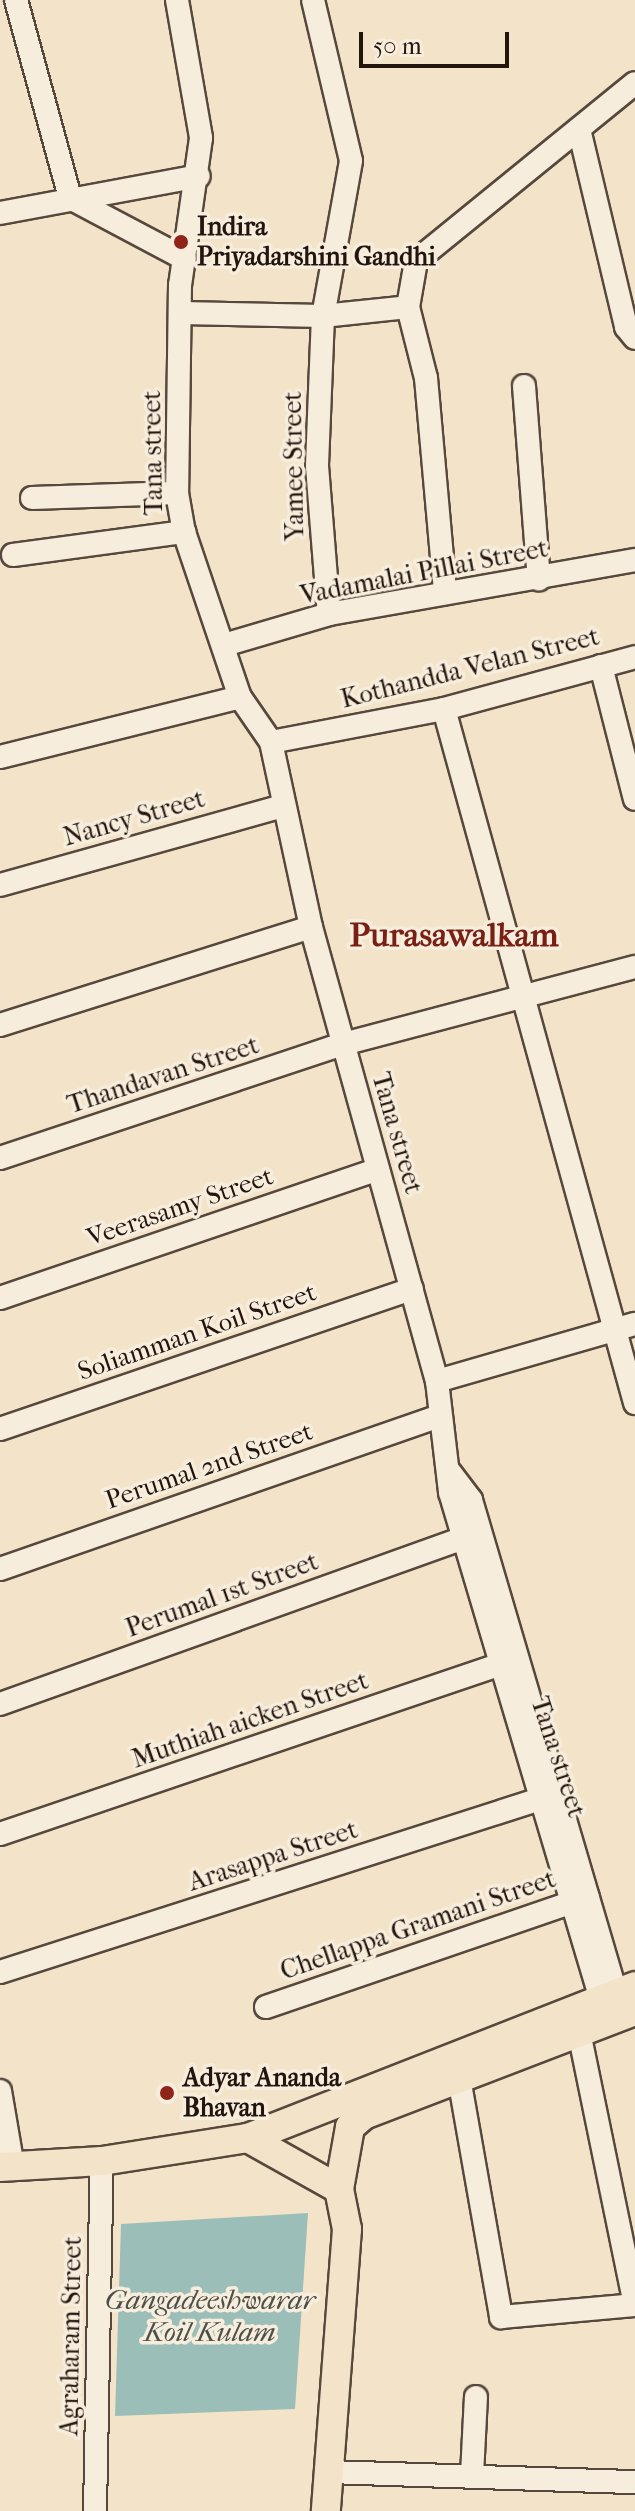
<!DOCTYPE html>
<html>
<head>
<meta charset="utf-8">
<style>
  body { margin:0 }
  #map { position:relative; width:635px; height:2511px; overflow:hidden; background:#f3e4c9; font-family:"IM FELL French Canon",serif }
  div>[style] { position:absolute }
  .water>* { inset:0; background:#9bbeb9 }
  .roads { filter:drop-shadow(2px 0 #57483d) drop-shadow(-2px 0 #57483d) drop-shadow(0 2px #57483d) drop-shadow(0 -2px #57483d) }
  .minor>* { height:22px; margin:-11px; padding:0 11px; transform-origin:11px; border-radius:11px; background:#f7eddc }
  .major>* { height:28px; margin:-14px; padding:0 14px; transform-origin:14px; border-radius:14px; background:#f3e4c9 }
  .dots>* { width:22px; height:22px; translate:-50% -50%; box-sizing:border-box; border:4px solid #f7eddc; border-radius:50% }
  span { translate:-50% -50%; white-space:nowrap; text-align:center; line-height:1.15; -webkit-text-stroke:7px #f7eddc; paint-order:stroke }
  .poi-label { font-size:26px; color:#23140e; font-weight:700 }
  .left { translate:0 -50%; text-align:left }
  .street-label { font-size:26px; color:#23140e }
  .water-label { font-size:28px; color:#4d504a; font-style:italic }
  .district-label { font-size:34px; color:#7a1f14; font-weight:700 }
  .scale { position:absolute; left:359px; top:32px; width:150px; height:36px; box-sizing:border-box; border:4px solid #23140e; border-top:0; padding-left:10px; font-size:24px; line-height:28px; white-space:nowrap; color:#23140e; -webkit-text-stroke:6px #f7eddc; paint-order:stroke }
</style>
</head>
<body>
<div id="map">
  <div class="water">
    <div style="clip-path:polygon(308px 2213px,295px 2409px,115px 2416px,121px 2224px)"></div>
  </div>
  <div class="roads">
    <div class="minor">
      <div style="left:16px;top:0;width:205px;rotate:74.7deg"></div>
      <div style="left:70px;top:198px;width:130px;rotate:27.9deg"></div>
      <div style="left:177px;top:0;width:140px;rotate:80.1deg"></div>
      <div style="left:201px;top:138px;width:148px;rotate:98.1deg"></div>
      <div style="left:180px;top:285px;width:208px;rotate:90.8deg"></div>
      <div style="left:177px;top:493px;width:40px;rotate:80deg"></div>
      <div style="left:184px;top:532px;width:174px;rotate:71.3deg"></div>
      <div style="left:240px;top:697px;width:55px;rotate:55.4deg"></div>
      <div style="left:271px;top:742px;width:189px;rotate:77.8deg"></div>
      <div style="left:311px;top:927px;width:471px;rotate:74.5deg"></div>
      <div style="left:437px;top:1381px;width:112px;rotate:83.3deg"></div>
      <div style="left:450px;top:1492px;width:544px;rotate:73.43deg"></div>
      <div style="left:313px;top:0;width:165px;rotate:76.7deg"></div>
      <div style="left:351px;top:161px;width:158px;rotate:100.2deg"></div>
      <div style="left:323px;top:316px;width:150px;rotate:92.3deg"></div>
      <div style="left:317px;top:466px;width:148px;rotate:85.4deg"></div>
      <div style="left:579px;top:129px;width:204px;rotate:76.6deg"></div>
      <div style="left:626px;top:327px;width:14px;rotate:51deg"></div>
      <div style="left:0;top:213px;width:202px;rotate:-10.5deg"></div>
      <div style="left:408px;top:307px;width:73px;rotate:75.8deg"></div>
      <div style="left:426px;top:378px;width:216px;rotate:84.9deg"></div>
      <div style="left:182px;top:313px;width:141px;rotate:1.2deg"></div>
      <div style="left:323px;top:316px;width:85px;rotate:-6deg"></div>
      <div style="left:408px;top:307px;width:47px;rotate:-80.1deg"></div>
      <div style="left:416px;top:261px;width:282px;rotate:-39.1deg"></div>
      <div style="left:524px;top:386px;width:194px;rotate:85.6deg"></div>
      <div style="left:32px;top:498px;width:145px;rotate:-2deg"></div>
      <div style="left:13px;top:555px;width:173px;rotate:-7.7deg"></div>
      <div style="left:224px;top:645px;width:109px;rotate:-16.4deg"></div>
      <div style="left:329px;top:614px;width:311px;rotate:-10deg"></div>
      <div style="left:601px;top:666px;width:137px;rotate:75.7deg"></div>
      <div style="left:444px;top:709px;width:720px;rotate:74.61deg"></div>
      <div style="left:271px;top:742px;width:176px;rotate:-10.8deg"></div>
      <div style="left:444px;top:709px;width:198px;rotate:-15.2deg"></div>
      <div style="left:0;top:757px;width:247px;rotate:-14deg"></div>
      <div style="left:0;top:885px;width:294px;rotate:-15.6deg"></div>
      <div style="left:0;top:1025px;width:326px;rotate:-17.5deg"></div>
      <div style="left:0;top:1158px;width:361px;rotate:-18.4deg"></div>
      <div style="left:343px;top:1044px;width:302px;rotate:-14.8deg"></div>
      <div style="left:0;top:1298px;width:399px;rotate:-18.8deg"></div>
      <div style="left:437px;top:1381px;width:206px;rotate:-16.1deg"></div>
      <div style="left:0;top:1429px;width:435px;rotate:-18.8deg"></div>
      <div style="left:450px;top:1472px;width:35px;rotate:53deg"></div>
      <div style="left:471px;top:1500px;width:514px;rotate:73.61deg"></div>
      <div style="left:0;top:1569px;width:462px;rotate:-19.2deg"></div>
      <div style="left:0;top:1704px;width:492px;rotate:-19.7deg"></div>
      <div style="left:0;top:1834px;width:539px;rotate:-18.74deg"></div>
      <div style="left:0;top:1972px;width:590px;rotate:-17.76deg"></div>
      <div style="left:266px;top:2007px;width:340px;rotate:-18.9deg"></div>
      <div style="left:579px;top:2032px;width:278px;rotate:78.4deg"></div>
      <div style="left:459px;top:2078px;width:243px;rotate:80deg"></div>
      <div style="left:501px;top:2317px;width:135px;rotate:-5.1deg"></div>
      <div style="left:0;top:2091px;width:77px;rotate:80.3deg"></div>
      <div style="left:329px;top:2472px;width:306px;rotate:1.9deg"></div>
      <div style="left:472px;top:2475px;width:78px;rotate:-87.1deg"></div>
      <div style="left:95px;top:2511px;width:350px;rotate:-88.9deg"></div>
    </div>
    <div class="major">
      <div style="left:248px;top:2138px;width:416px;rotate:-21.4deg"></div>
      <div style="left:0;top:2167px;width:102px;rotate:-3.4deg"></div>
      <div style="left:102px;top:2161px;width:148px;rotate:-9deg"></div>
      <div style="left:248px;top:2138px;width:104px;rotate:29.3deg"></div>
      <div style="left:339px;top:2189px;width:41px;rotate:78.7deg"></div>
      <div style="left:347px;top:2229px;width:283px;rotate:94.3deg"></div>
      <div style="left:339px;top:2189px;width:63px;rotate:-79.9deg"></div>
      <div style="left:350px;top:2127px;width:18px;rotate:-41deg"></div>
      <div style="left:364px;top:2115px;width:290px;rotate:-21deg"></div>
    </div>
  </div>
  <div class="dots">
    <div style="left:181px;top:242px;background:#8f2418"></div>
    <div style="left:167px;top:2093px;background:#8f2418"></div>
  </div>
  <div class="poi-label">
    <span class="left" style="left:197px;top:242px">Indira<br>Priyadarshini Gandhi</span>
    <span class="left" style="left:183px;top:2093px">Adyar Ananda<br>Bhavan</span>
  </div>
  <div class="street-label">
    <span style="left:153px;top:453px;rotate:-91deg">Tana street</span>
    <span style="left:294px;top:466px;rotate:-91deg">Yamee Street</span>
    <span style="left:424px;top:572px;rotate:-11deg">Vadamalai Pillai Street</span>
    <span style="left:470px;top:668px;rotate:-14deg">Kothandda Velan Street</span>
    <span style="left:134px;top:818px;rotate:-16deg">Nancy Street</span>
    <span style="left:163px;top:1075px;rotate:-18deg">Thandavan Street</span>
    <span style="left:397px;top:1133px;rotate:74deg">Tana street</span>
    <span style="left:180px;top:1207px;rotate:-19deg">Veerasamy Street</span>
    <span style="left:197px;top:1332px;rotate:-19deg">Soliamman Koil Street</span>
    <span style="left:209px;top:1466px;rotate:-19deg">Perumal 2nd Street</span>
    <span style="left:222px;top:1595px;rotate:-20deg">Perumal 1st Street</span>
    <span style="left:250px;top:1720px;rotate:-19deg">Muthiah aicken Street</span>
    <span style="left:558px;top:1757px;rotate:72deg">Tana street</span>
    <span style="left:273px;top:1856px;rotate:-18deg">Arasappa Street</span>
    <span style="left:418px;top:1925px;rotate:-19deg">Chellappa Gramani Street</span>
    <span style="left:71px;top:2336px;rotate:-89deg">Agraharam Street</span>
  </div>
  <div class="water-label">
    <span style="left:210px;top:2316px">Gangadeeshwarar<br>Koil Kulam</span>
  </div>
  <div class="district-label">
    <span style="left:454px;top:936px">Purasawalkam</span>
  </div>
  <div class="scale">50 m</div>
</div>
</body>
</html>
